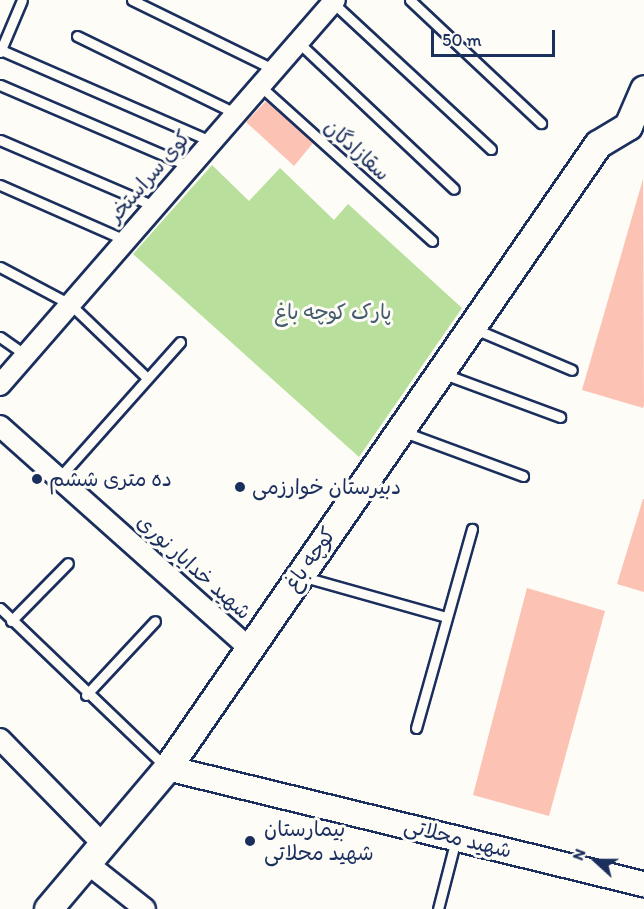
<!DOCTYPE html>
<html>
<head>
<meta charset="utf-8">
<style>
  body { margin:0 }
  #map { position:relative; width:644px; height:909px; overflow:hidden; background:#fdfcf7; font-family:Itim,"Playpen Sans Arabic",sans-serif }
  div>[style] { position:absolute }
  .green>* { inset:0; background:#b8df9b }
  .building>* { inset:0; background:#fcc2b3 }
  .roads { filter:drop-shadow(2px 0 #1b2f5e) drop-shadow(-2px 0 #1b2f5e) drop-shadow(0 2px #1b2f5e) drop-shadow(0 -2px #1b2f5e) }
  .service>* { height:9px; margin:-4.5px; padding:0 4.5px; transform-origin:4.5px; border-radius:4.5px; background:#fdfcf7 }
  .minor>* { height:20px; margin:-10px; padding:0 10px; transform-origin:10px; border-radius:10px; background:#fdfcf7 }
  .tertiary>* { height:24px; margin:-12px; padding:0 12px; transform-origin:12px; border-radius:12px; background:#fdfcf7 }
  .secondary>* { height:27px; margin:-13.5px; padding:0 13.5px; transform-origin:13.5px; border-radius:13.5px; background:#fdfcf7 }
  .dots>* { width:16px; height:16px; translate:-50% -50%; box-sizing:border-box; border:3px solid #fdfcf7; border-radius:50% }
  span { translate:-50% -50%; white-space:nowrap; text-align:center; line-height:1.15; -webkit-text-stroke:6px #fdfcf7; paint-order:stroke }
  .street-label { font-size:21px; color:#1b2f5e }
  .park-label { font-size:21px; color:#425b6d }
  .poi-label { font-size:21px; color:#1b2f5e }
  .left { translate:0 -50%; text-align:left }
  .north { position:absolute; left:566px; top:831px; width:60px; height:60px; -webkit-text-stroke:4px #fdfcf7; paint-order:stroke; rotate:291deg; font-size:16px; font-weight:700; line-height:24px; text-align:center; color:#1b2f5e }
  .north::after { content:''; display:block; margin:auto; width:21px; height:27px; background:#1b2f5e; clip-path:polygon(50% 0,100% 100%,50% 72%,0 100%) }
  .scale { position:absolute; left:431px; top:30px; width:124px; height:27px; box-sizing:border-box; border:3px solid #1b2f5e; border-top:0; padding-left:8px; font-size:18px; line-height:21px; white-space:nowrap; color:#1b2f5e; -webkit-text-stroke:4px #fdfcf7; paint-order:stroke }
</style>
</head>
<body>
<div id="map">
  <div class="green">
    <div style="clip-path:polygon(212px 165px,249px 201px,280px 168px,334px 220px,348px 204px,462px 308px,359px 457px,133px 254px)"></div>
  </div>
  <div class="building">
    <div style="clip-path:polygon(266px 101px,313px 143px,294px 166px,246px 122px)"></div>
    <div style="clip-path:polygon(643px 179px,644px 405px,643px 408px,582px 390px)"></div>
    <div style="clip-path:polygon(643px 499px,644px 499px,644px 592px,617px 584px)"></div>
    <div style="clip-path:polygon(527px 588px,605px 611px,549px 816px,473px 795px)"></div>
  </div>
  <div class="roads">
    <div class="service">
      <div style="left:132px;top:0;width:157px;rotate:26.1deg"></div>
      <div style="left:410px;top:0;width:180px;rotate:43.2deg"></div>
      <div style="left:331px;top:1px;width:218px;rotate:42.8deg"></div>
      <div style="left:77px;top:36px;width:176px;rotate:26deg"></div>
      <div style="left:298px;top:42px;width:214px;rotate:43.3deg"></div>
      <div style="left:1px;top:50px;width:228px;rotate:23.5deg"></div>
      <div style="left:0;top:52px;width:56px;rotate:-67.1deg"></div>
      <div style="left:0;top:85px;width:206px;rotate:23.2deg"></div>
      <div style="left:259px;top:85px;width:233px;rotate:42deg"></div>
      <div style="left:0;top:140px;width:168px;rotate:23.2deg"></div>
      <div style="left:0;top:185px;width:137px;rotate:23.7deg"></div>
      <div style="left:0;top:267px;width:79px;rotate:27.9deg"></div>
      <div style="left:70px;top:304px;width:105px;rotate:43.8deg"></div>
      <div style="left:475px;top:329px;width:105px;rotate:22.9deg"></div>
      <div style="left:0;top:337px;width:32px;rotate:35deg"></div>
      <div style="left:444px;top:374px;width:124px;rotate:20.3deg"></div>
      <div style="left:404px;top:432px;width:127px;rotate:20.3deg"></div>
      <div style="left:59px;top:478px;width:182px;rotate:-48.3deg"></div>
      <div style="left:304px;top:577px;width:148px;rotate:15.7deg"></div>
      <div style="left:0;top:608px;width:228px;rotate:43.8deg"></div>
      <div style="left:11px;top:621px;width:81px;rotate:-45.5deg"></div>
      <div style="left:86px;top:695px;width:101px;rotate:-47deg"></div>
      <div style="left:416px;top:728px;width:207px;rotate:-74.3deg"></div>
      <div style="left:438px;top:909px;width:72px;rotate:-75.6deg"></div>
    </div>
    <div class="minor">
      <div style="left:0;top:385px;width:510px;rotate:-48.97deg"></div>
      <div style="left:0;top:426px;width:334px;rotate:41.7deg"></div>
      <div style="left:0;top:739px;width:147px;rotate:45.6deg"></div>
      <div style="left:87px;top:863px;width:74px;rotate:38.4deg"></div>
    </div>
    <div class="tertiary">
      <div style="left:167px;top:768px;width:491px;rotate:13.7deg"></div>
    </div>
    <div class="secondary">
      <div style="left:48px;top:909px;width:185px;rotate:-49.8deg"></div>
      <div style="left:167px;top:768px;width:758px;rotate:-55.37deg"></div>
      <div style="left:598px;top:144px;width:35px;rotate:-31deg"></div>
      <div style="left:628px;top:126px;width:40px;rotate:-66.6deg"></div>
    </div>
  </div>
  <div class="dots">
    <div style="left:37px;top:479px;background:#1b2f5e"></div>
    <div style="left:240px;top:487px;background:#1b2f5e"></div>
    <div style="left:250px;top:841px;background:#1b2f5e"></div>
  </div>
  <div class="street-label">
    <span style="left:357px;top:150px;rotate:42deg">سقازادگان</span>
    <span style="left:149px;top:176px;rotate:-49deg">کوی سراستخر</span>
    <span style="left:310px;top:559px;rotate:-55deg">کوچه باغ</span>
    <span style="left:194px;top:567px;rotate:42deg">شهید خدایار نوری</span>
    <span style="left:458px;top:838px;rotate:14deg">شهید محلاتی</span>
  </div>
  <div class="park-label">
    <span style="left:333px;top:312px">پارک کوچه باغ</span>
  </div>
  <div class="poi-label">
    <span class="left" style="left:49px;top:479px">ده متری ششم</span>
    <span class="left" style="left:252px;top:487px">دبیرستان خوارزمی</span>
    <span class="left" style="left:264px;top:841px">بیمارستان<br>شهید محلاتی</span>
  </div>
  <div class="north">N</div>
  <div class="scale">50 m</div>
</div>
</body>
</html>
